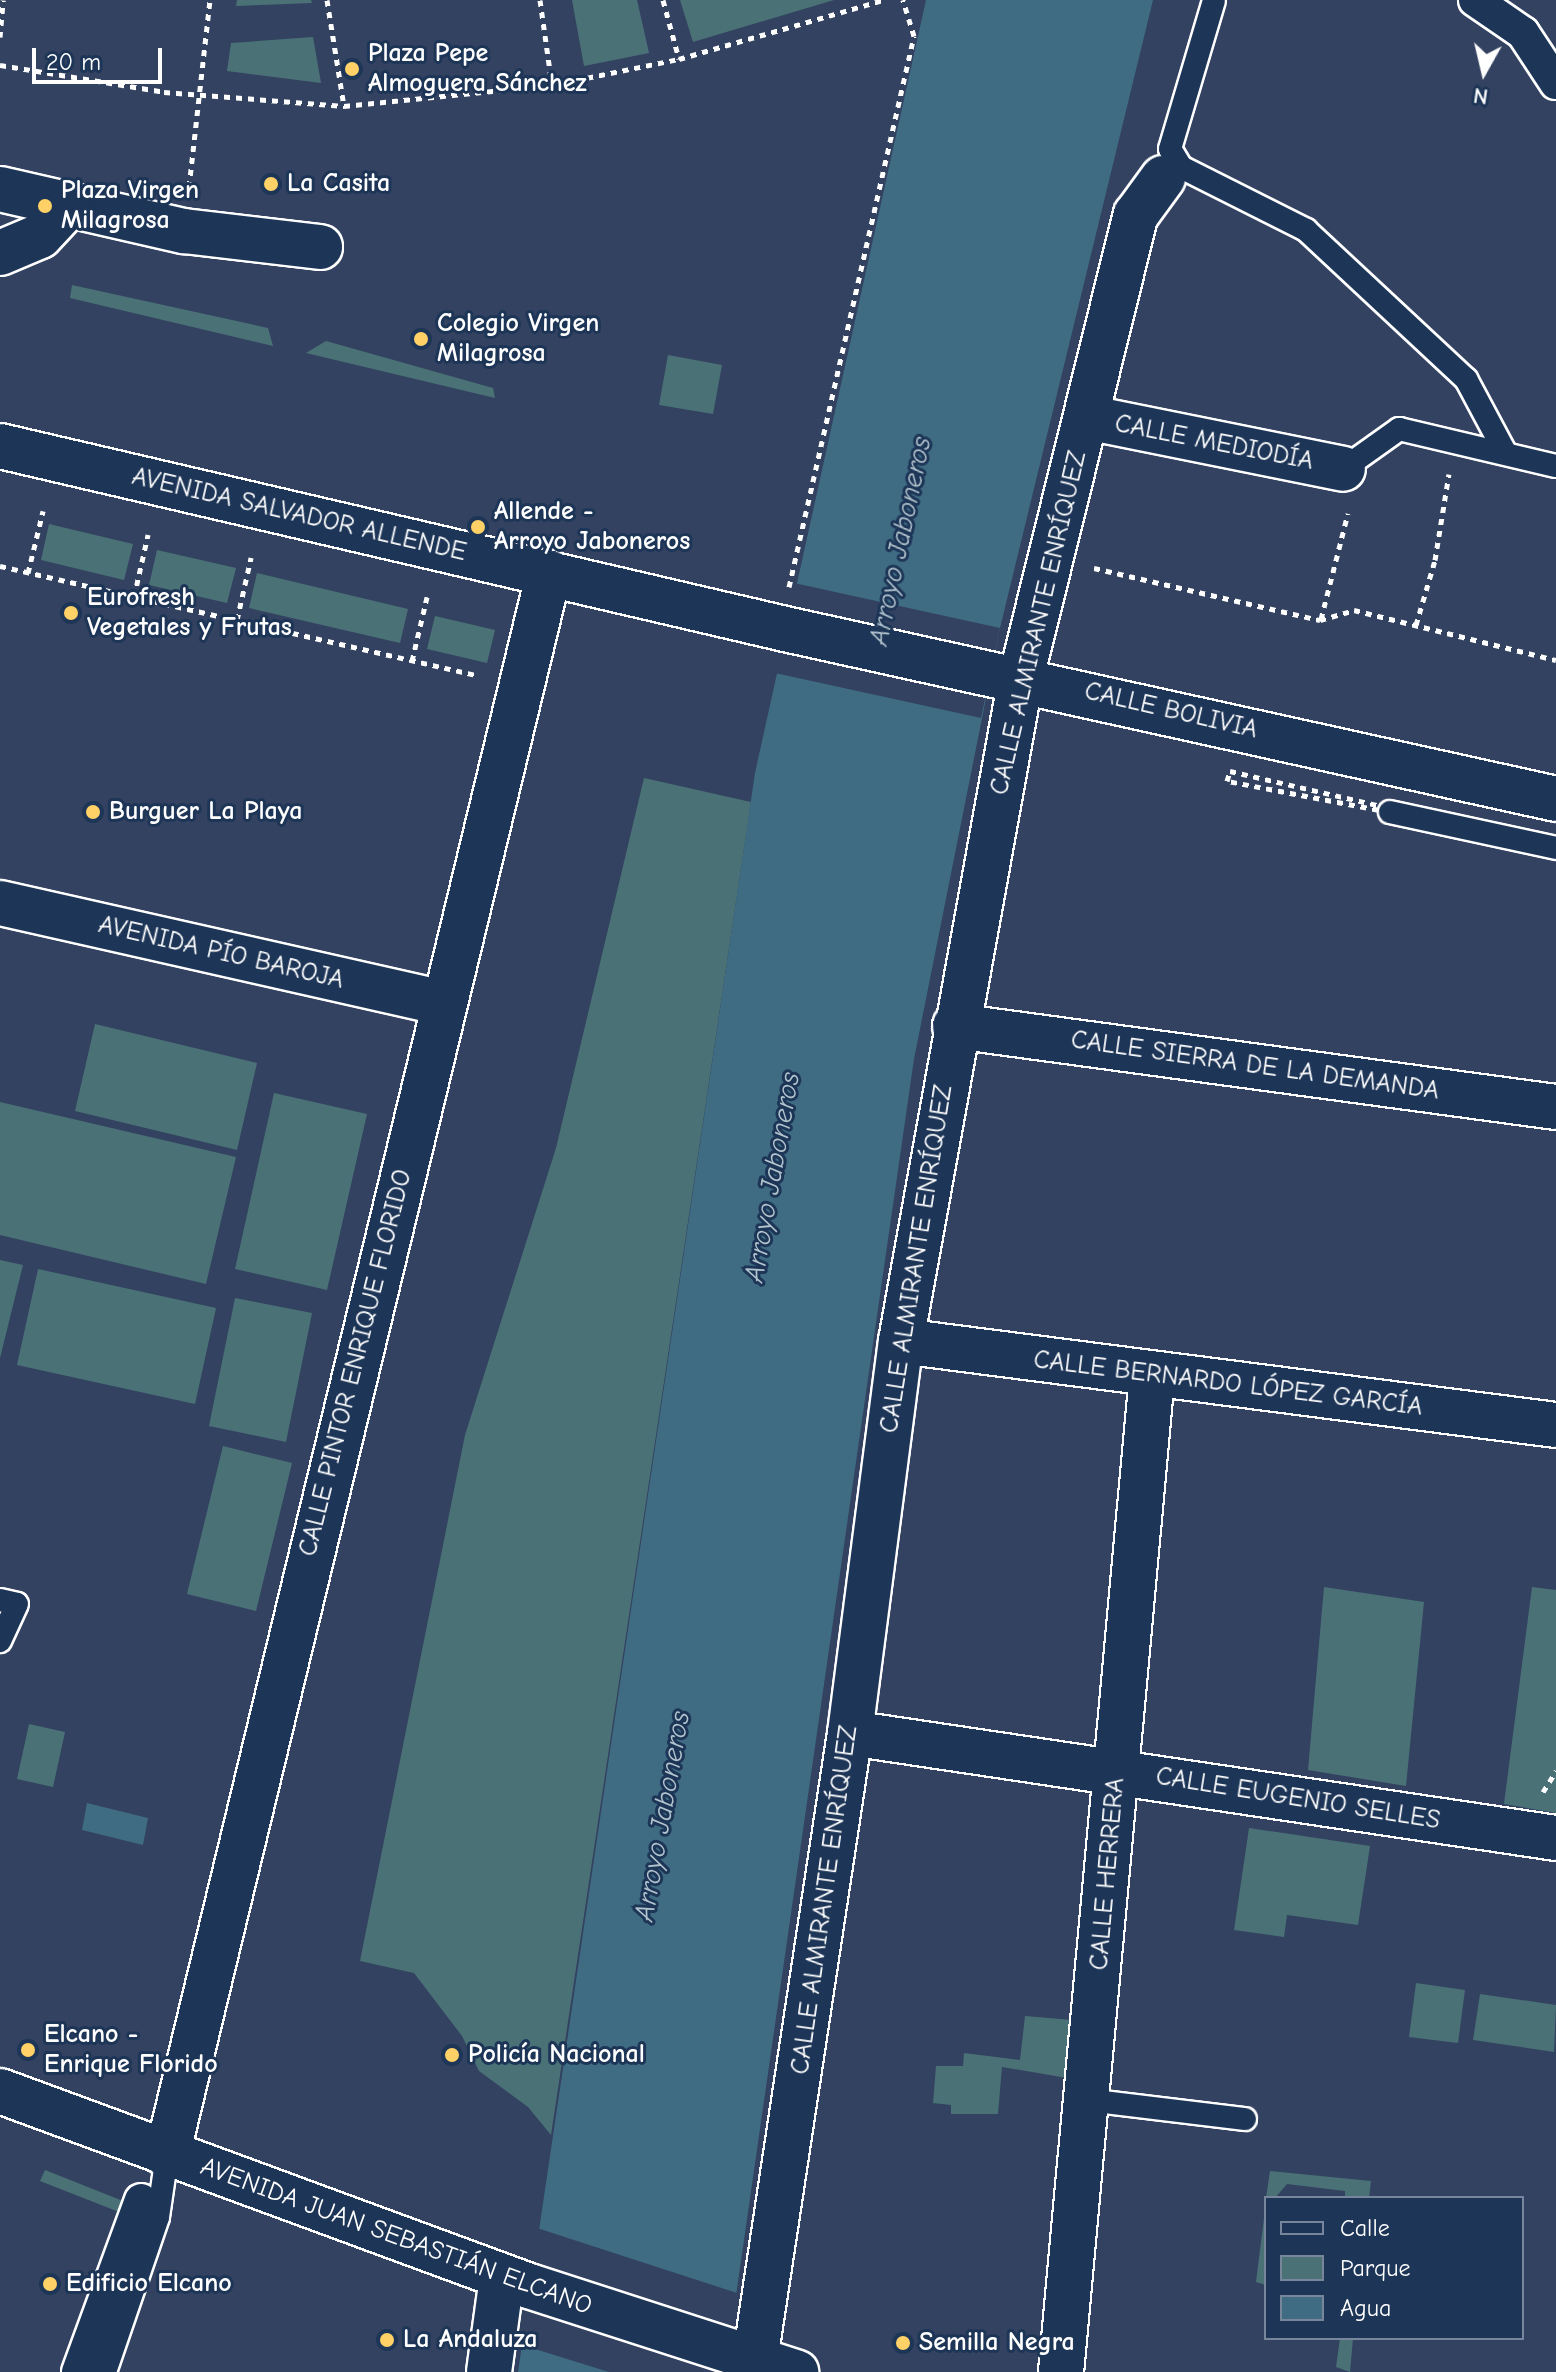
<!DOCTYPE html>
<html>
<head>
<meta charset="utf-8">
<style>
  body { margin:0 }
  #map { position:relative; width:1556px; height:2372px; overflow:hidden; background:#334260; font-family:"Comic Neue",sans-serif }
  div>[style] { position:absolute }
  .green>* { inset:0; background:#4a7276 }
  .water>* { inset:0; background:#3f6c83 }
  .pier>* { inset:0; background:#334260 }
  .path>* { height:5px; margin-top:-2.5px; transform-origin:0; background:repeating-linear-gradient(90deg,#fff 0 6px,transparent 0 12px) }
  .roads { filter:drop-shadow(2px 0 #fff) drop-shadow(-2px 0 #fff) drop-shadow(0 2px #fff) drop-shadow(0 -2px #fff) }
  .service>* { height:22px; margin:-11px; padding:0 11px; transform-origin:11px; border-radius:11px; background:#1d3557 }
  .pedestrian>* { height:32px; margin:-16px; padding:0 16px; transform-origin:16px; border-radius:16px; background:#1d3557 }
  .minor>* { height:44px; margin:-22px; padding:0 22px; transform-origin:22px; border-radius:22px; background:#1d3557 }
  .tertiary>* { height:44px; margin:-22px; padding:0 22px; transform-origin:22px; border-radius:22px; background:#1d3557 }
  .primary>* { height:44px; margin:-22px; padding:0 22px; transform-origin:22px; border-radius:22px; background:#1d3557 }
  .dots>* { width:22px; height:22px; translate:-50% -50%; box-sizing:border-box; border:4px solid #1d3557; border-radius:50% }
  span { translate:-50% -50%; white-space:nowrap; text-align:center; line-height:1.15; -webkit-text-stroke:6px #1d3557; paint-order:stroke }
  .poi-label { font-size:26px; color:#fff; font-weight:700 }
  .left { translate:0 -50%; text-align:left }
  .street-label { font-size:26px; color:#fff }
  .water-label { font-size:28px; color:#b2c4cd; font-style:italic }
  .legend { position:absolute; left:1264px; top:2196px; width:260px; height:144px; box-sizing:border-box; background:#1d3557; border:2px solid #77869a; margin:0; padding:10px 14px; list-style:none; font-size:24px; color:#fff }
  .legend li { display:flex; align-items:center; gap:16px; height:40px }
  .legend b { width:40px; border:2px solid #77869a }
  .north { position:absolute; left:1444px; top:32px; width:80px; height:80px; -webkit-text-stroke:6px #1d3557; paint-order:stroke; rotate:188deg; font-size:22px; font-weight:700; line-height:32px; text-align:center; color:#fff }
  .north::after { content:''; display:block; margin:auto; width:28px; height:36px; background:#fff; clip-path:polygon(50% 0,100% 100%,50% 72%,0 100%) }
  .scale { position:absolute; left:32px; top:48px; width:130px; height:36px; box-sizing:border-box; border:4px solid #fff; border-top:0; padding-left:10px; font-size:24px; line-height:28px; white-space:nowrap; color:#fff; -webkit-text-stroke:6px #1d3557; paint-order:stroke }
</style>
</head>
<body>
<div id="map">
  <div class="green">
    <div style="clip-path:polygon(237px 0,311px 0,312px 3px,236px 6px)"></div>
    <div style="clip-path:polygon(572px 0,637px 0,649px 53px,584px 66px)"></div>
    <div style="clip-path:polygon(680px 0,834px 0,693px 42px)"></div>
    <div style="clip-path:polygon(313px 37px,321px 83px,227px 71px,231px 43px)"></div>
    <div style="clip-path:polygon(72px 285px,268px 328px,273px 346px,70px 298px)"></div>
    <div style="clip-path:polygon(326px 341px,493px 388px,495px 398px,306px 353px)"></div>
    <div style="clip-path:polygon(668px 355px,722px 365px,713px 414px,659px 405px)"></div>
    <div style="clip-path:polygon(49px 524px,133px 544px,124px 580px,41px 560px)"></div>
    <div style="clip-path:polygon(157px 550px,236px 568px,227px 603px,149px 585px)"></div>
    <div style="clip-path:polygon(257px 573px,408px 609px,400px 643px,249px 608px)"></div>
    <div style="clip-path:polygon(435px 616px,495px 630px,487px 663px,427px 649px)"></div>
    <div style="clip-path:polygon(644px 778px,751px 802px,551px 2135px,528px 2107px,479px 2071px,462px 2036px,414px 1973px,360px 1961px,465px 1435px,556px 1148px)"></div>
    <div style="clip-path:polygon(95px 1024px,257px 1063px,237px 1150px,75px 1111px)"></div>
    <div style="clip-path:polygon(274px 1093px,367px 1114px,327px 1290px,235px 1269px)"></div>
    <div style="clip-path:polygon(0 1102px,236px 1157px,206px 1284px,0 1235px)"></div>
    <div style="clip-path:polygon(0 1260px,23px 1265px,0 1358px)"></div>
    <div style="clip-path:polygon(38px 1269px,216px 1308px,195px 1404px,17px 1365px)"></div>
    <div style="clip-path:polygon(235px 1298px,312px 1313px,286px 1442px,209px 1426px)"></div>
    <div style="clip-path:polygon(223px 1446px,292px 1463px,256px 1611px,187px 1594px)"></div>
    <div style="clip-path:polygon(1324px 1587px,1424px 1602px,1406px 1786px,1308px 1770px)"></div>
    <div style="clip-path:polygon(1532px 1587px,1556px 1590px,1556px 1813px,1504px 1804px)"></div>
    <div style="clip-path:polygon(29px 1724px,65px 1732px,53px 1787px,17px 1779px)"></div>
    <div style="clip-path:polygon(1249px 1828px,1370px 1846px,1358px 1925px,1287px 1915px,1284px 1937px,1234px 1930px)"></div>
    <div style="clip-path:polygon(1416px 1983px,1465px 1990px,1458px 2043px,1409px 2037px)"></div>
    <div style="clip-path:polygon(1480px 1994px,1556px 2005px,1554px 2052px,1473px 2040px)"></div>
    <div style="clip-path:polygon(1025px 2016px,1072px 2020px,1067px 2078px,1002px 2067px,998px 2114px,951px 2114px,951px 2105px,933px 2103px,936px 2066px,963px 2066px,964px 2053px,1020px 2060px)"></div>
    <div style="clip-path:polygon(45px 2170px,123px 2201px,119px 2212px,40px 2181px)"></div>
    <div style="clip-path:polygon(1270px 2171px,1371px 2181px,1369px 2198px,1345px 2198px,1345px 2191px,1287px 2184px,1275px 2198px,1266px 2198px)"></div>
    <div style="clip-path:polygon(1266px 2202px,1266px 2285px,1256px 2282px)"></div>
    <div style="clip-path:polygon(1340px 2338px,1353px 2338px,1350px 2372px,1336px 2367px)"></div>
  </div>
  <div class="water">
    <div style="clip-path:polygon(926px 0,1153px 0,1000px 628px,914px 1059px,725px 2372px,518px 2372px,755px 773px)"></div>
    <div style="clip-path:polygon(87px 1803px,148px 1818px,143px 1845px,82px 1830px)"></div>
  </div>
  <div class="pier">
    <div style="clip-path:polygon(794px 583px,1000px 628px,981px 718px,775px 673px)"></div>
    <div style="clip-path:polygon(537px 2228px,737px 2293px,725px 2372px,609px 2372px,522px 2345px)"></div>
  </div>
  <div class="path">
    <div style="left:327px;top:0;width:107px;rotate:80.9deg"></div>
    <div style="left:540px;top:0;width:86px;rotate:82deg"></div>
    <div style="left:663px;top:0;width:61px;rotate:74.8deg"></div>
    <div style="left:0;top:37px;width:37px;rotate:-85deg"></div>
    <div style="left:0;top:65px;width:166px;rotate:9.3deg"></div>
    <div style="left:164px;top:92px;width:181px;rotate:4.4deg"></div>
    <div style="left:344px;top:106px;width:209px;rotate:-5.8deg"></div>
    <div style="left:552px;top:85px;width:130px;rotate:-11.6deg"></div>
    <div style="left:679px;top:59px;width:213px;rotate:-16.1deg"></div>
    <div style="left:189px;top:187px;width:188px;rotate:-83.6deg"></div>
    <div style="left:0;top:566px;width:491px;rotate:12.9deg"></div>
    <div style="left:1094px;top:568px;width:232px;rotate:13deg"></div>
    <div style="left:1320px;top:620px;width:35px;rotate:-16deg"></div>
    <div style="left:1354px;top:610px;width:208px;rotate:13.9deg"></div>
    <div style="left:28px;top:573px;width:64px;rotate:-76.4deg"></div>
    <div style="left:789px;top:587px;width:565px;rotate:-77.22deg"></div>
    <div style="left:914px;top:36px;width:38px;rotate:-107deg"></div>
    <div style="left:134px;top:597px;width:64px;rotate:-77.3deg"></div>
    <div style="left:1321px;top:619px;width:109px;rotate:-75.7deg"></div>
    <div style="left:237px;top:620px;width:64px;rotate:-77.3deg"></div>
    <div style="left:1416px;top:625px;width:68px;rotate:-73.7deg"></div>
    <div style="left:1435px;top:560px;width:87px;rotate:-80.8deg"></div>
    <div style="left:412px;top:661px;width:66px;rotate:-76.8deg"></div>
    <div style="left:1230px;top:771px;width:156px;rotate:13deg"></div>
    <div style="left:1382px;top:806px;width:10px;rotate:37deg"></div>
    <div style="left:1390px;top:812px;width:166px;rotate:-169.2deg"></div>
    <div style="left:1227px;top:781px;width:10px;rotate:-73deg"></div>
    <div style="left:1543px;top:1792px;width:25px;rotate:-58deg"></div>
  </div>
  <div class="roads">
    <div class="service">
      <div style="left:1181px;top:167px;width:21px;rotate:-121deg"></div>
      <div style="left:1170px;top:149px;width:155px;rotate:-73.5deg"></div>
      <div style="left:1163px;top:178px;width:21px;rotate:-31deg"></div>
      <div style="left:1181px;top:167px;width:140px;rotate:26.7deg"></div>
      <div style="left:1306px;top:230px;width:219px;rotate:43deg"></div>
      <div style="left:1466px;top:379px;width:83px;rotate:61.9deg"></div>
      <div style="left:1343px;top:469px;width:69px;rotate:-35.5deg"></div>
      <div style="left:1399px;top:429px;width:161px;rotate:13.3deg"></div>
      <div style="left:1390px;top:812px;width:170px;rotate:12.2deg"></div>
      <div style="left:0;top:1600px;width:17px;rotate:13deg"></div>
      <div style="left:17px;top:1604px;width:41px;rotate:114.7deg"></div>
      <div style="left:1087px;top:2100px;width:159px;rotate:6.9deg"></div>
      <div style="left:105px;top:2372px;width:164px;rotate:-71.1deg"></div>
      <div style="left:158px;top:2217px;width:63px;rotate:-81.7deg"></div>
    </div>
    <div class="pedestrian">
      <div style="left:1475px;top:0;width:58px;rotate:34.5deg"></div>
      <div style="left:1523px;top:33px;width:60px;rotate:56.6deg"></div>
      <div style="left:78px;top:2372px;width:183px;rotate:-69.9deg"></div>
    </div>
    <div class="minor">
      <div style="left:0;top:189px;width:189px;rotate:12.9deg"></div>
      <div style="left:184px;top:231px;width:137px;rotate:6.7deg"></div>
      <div style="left:0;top:253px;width:43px;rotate:-23deg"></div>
      <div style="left:40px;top:236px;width:40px;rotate:-47deg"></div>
      <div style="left:1086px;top:417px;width:262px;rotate:11.4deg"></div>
      <div style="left:1021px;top:678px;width:477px;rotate:-76.1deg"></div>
      <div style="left:1136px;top:215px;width:46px;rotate:-53.9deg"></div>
      <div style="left:0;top:903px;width:453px;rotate:12.7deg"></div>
      <div style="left:955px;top:1026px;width:606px;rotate:7.68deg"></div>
      <div style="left:901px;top:1341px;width:660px;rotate:7.31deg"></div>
      <div style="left:850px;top:1733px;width:714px;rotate:8.46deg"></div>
      <div style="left:167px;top:2155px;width:1628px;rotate:-76.43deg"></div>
      <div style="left:1061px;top:2372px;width:1000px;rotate:-84.78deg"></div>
    </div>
    <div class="tertiary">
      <div style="left:755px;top:2359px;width:633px;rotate:-81.37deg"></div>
      <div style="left:850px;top:1733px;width:395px;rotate:-82.6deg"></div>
      <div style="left:901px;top:1341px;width:674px;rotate:-79.74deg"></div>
    </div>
    <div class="primary">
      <div style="left:0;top:446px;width:806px;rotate:13.12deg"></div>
      <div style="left:785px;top:629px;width:790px;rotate:12.43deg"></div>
      <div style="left:0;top:2091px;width:564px;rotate:20.23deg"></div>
      <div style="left:529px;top:2286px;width:281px;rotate:17.9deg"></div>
      <div style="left:489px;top:2372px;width:96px;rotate:-82.2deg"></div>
    </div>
  </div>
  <div class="dots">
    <div style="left:352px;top:69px;background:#ffd166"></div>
    <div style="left:271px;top:184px;background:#ffd166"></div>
    <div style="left:45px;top:206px;background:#ffd166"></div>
    <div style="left:421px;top:339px;background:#ffd166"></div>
    <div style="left:478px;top:527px;background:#ffd166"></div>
    <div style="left:71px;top:613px;background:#ffd166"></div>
    <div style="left:93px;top:812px;background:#ffd166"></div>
    <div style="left:28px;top:2050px;background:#ffd166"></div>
    <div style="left:452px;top:2055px;background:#ffd166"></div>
    <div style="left:50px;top:2284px;background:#ffd166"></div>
    <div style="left:387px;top:2340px;background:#ffd166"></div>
    <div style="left:903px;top:2343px;background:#ffd166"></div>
  </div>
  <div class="poi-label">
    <span class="left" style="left:368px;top:69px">Plaza Pepe<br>Almoguera Sánchez</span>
    <span class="left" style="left:287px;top:184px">La Casita</span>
    <span class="left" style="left:61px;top:206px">Plaza Virgen<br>Milagrosa</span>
    <span class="left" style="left:437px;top:339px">Colegio Virgen<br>Milagrosa</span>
    <span class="left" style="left:494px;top:527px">Allende -<br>Arroyo Jaboneros</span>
    <span class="left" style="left:87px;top:613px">Eurofresh<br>Vegetales y Frutas</span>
    <span class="left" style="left:109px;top:812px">Burguer La Playa</span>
    <span class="left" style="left:44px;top:2050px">Elcano -<br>Enrique Florido</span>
    <span class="left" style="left:468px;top:2055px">Policía Nacional</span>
    <span class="left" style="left:66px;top:2284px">Edificio Elcano</span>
    <span class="left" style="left:403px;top:2340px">La Andaluza</span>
    <span class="left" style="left:919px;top:2343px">Semilla Negra</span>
  </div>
  <div class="street-label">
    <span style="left:1214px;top:443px;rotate:11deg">CALLE MEDIODÍA</span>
    <span style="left:299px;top:515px;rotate:13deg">AVENIDA SALVADOR ALLENDE</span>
    <span style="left:1039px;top:623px;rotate:-77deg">CALLE ALMIRANTE ENRÍQUEZ</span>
    <span style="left:1171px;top:711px;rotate:13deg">CALLE BOLIVIA</span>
    <span style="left:221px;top:953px;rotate:13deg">AVENIDA PÍO BAROJA</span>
    <span style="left:1255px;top:1066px;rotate:8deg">CALLE SIERRA DE LA DEMANDA</span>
    <span style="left:917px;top:1259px;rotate:-81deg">CALLE ALMIRANTE ENRÍQUEZ</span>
    <span style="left:356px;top:1363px;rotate:-76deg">CALLE PINTOR ENRIQUE FLORIDO</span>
    <span style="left:1228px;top:1384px;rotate:7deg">CALLE BERNARDO LÓPEZ GARCÍA</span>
    <span style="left:1298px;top:1799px;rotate:9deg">CALLE EUGENIO SELLES</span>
    <span style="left:1108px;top:1874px;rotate:-85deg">CALLE HERRERA</span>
    <span style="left:825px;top:1900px;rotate:-82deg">CALLE ALMIRANTE ENRÍQUEZ</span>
    <span style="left:396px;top:2237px;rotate:20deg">AVENIDA JUAN SEBASTIÁN ELCANO</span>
  </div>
  <div class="water-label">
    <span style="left:900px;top:541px;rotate:-78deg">Arroyo Jaboneros</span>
    <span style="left:772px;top:1177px;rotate:-80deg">Arroyo Jaboneros</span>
    <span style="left:662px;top:1816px;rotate:-80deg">Arroyo Jaboneros</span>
  </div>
  <ul class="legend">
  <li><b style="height:10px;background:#1d3557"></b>Calle</li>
  <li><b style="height:22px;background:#4a7276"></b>Parque</li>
  <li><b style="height:22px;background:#3f6c83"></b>Agua</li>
  </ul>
  <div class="north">N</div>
  <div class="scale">20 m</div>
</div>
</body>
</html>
